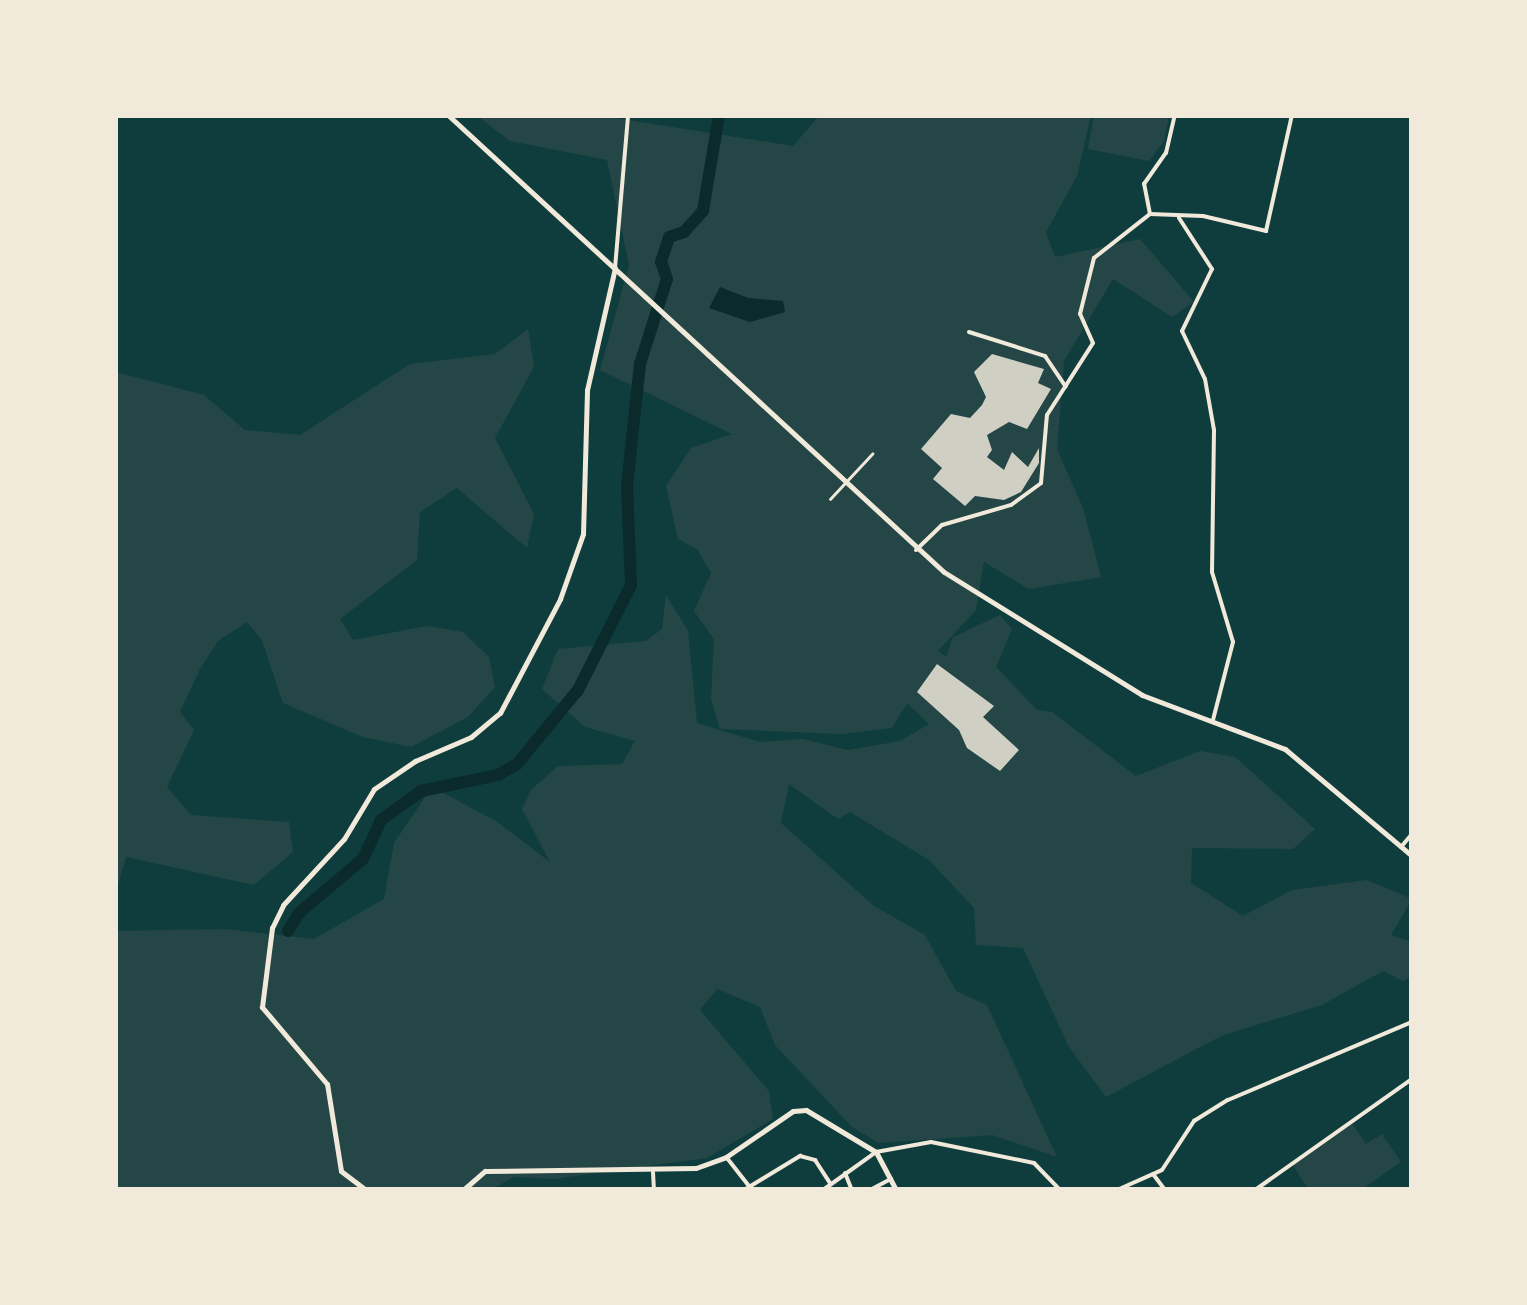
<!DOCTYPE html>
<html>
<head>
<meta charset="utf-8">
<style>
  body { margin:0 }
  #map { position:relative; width:1527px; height:1305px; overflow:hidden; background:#0f3d3e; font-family:Figtree,sans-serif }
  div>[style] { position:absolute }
  .green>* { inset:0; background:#244646 }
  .water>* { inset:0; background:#0a2a2b }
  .river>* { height:12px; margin:-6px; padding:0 6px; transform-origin:6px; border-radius:6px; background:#0a2a2b }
  .building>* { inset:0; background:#cfcfc3 }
  .service>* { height:2.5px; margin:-1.25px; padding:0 1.25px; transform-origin:1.25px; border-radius:1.25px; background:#f1e9da }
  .minor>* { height:4px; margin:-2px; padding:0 2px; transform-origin:2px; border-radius:2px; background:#f1e9da }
  .tertiary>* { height:5px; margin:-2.5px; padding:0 2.5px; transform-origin:2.5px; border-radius:2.5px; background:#f1e9da }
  span { translate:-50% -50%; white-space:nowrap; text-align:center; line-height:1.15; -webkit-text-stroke:8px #f1e9da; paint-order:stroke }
  .frame { position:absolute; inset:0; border:118px solid #f1e9da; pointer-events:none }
</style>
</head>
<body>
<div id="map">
  <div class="green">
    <div style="clip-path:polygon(476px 115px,596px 115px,793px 146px,820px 115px,1091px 115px,1077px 176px,1046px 232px,1055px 257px,1140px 239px,1194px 302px,1172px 317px,1113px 279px,1064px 361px,1057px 449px,1083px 508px,1101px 577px,1029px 589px,984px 562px,976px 610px,938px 651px,946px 657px,953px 637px,1000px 615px,1012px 629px,996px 667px,1037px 710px,1052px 712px,1136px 776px,1200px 751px,1235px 757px,1315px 829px,1293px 849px,1192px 848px,1191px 883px,1243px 916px,1292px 890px,1367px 880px,1412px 899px,1391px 935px,1412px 942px,1412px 976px,1403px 981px,1383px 971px,1322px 1005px,1223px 1035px,1106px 1097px,1069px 1047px,1023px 948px,976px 945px,974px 908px,929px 860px,850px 812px,838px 819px,789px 784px,781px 823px,874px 906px,925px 935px,956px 991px,987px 1005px,1057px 1157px,992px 1135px,879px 1143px,852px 1127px,775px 1045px,760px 1007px,717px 989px,700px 1010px,769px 1091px,773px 1119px,707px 1158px,553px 1179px,514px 1177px,490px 1190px,115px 1190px,115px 931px,225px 929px,314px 939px,384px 899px,394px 843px,432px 787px,496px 821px,550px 862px,522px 809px,531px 790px,558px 766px,622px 764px,635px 741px,585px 727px,542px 689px,558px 649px,646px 641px,662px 629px,666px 595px,688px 631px,697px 723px,760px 742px,803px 739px,848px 750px,900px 741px,929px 724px,907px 703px,892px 728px,842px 734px,720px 729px,711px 699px,714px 639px,694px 611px,711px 573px,697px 549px,678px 539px,666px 486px,691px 448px,732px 434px,600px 370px,629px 265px,607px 160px,510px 141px)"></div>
    <div style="clip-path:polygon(1094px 115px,1169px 115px,1169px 116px,1164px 141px,1149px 161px,1088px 149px)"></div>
    <div style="clip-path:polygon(528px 329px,534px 367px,495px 438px,534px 514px,527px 548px,457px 488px,420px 512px,417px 560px,340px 619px,353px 640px,427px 626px,463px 632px,489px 657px,495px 687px,468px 717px,411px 747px,363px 737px,283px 703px,262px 640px,247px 622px,218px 641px,200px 669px,180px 712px,194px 730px,167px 787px,191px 815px,289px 822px,293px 852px,254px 885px,126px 857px,115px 895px,115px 372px,204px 395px,245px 430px,300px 435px,410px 364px,495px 354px)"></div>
    <div style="clip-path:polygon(1352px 1123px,1366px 1144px,1382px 1134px,1401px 1162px,1361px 1190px,1309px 1190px,1292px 1164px)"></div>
  </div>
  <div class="water">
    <div style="clip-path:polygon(720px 287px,748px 298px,783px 301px,785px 312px,750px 322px,709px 308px)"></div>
  </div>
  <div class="river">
    <div style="left:288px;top:931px;width:22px;rotate:-58deg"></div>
    <div style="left:300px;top:912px;width:82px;rotate:-40.1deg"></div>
    <div style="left:363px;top:859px;width:43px;rotate:-65.2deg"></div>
    <div style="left:381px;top:820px;width:49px;rotate:-35.9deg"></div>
    <div style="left:421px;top:791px;width:79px;rotate:-11.7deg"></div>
    <div style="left:498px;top:775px;width:22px;rotate:-30deg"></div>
    <div style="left:517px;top:764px;width:96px;rotate:-50.5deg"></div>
    <div style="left:578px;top:690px;width:118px;rotate:-63.2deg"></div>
    <div style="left:631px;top:585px;width:99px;rotate:-92.3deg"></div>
    <div style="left:627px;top:486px;width:123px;rotate:-83.9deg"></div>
    <div style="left:640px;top:364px;width:89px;rotate:-72.4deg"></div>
    <div style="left:667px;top:279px;width:18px;rotate:-109deg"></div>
    <div style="left:661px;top:262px;width:26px;rotate:-72deg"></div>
    <div style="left:669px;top:237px;width:16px;rotate:-18deg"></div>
    <div style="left:684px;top:232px;width:28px;rotate:-48deg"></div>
    <div style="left:703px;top:211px;width:97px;rotate:-80.5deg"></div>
  </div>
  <div class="building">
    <div style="clip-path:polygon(992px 354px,1044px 369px,1038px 383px,1051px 389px,1027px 429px,1009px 422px,987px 435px,992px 450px,987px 457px,1004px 470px,1012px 452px,1028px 467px,1039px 448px,1039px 463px,1021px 492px,1004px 500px,975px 496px,965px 506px,933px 479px,942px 468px,921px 449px,951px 414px,970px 418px,982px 405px,986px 397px,974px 372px)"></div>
    <div style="clip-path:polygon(937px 664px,994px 706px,983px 717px,1019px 750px,1000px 771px,967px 748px,959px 730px,917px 692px)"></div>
  </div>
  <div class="service">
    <div style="left:830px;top:499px;width:62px;rotate:-47deg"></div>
  </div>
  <div class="minor">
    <div style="left:1150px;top:214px;width:53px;rotate:2.2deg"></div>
    <div style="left:1203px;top:216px;width:65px;rotate:13.4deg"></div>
    <div style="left:1266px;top:231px;width:119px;rotate:-77.4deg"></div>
    <div style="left:1150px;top:214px;width:31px;rotate:-101deg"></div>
    <div style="left:1144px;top:184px;width:38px;rotate:-55deg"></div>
    <div style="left:1166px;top:153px;width:39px;rotate:-77deg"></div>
    <div style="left:1179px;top:218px;width:61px;rotate:57.1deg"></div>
    <div style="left:1212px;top:269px;width:69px;rotate:115.8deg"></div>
    <div style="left:1182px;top:331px;width:53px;rotate:64.4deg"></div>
    <div style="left:1205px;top:379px;width:52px;rotate:80deg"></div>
    <div style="left:1214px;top:430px;width:142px;rotate:90.8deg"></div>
    <div style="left:1212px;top:572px;width:73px;rotate:73.3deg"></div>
    <div style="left:1233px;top:642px;width:81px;rotate:104.4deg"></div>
    <div style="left:615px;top:268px;width:154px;rotate:-85.1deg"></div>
    <div style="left:969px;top:332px;width:80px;rotate:17.5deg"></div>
    <div style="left:1045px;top:356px;width:37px;rotate:56deg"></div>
    <div style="left:916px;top:550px;width:36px;rotate:-44deg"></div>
    <div style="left:942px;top:525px;width:72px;rotate:-16.2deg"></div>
    <div style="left:1011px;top:505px;width:37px;rotate:-36deg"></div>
    <div style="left:1041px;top:483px;width:68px;rotate:-85deg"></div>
    <div style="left:1047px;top:415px;width:85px;rotate:-57.4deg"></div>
    <div style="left:1093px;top:343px;width:32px;rotate:-114deg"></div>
    <div style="left:1080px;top:314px;width:58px;rotate:-76deg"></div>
    <div style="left:1094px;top:258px;width:71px;rotate:-38.2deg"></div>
    <div style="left:1401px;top:847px;width:17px;rotate:-50deg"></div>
    <div style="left:727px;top:1158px;width:41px;rotate:52deg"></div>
    <div style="left:653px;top:1172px;width:18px;rotate:87deg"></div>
    <div style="left:845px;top:1173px;width:18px;rotate:68deg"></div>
    <div style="left:1153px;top:1174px;width:20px;rotate:53deg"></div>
    <div style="left:744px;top:1190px;width:66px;rotate:-31.3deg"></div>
    <div style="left:800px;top:1156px;width:16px;rotate:15deg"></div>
    <div style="left:815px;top:1160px;width:27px;rotate:57deg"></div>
    <div style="left:823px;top:1190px;width:65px;rotate:-35.6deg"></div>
    <div style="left:876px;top:1152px;width:56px;rotate:-10.3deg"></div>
    <div style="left:931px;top:1142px;width:105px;rotate:11.5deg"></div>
    <div style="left:1034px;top:1163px;width:37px;rotate:46deg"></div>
    <div style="left:870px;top:1190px;width:24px;rotate:-28deg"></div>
    <div style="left:1117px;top:1190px;width:49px;rotate:-24deg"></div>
    <div style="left:1162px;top:1170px;width:59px;rotate:-56.9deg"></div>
    <div style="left:1194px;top:1121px;width:40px;rotate:-32deg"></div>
    <div style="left:1228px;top:1100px;width:200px;rotate:-23deg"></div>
    <div style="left:1255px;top:1190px;width:192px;rotate:-35.3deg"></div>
  </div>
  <div class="tertiary">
    <div style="left:448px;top:115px;width:674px;rotate:42.66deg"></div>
    <div style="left:944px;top:572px;width:233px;rotate:31.8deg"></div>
    <div style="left:1142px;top:695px;width:153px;rotate:20.7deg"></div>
    <div style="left:1285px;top:749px;width:166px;rotate:40.1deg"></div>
    <div style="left:366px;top:1190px;width:31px;rotate:-143deg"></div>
    <div style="left:341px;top:1171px;width:88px;rotate:-99.1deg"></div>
    <div style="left:327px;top:1084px;width:101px;rotate:-130.2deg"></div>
    <div style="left:262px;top:1007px;width:80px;rotate:-82.8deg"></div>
    <div style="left:272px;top:928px;width:25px;rotate:-64deg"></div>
    <div style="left:283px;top:905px;width:90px;rotate:-47.3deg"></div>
    <div style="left:344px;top:839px;width:58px;rotate:-59deg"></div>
    <div style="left:374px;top:789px;width:50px;rotate:-34.3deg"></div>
    <div style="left:415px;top:761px;width:61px;rotate:-23.2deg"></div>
    <div style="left:471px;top:737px;width:38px;rotate:-40deg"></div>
    <div style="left:500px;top:713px;width:129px;rotate:-62.2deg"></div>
    <div style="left:560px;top:599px;width:69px;rotate:-70.5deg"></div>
    <div style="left:583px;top:534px;width:144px;rotate:-88.4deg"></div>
    <div style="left:587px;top:390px;width:125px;rotate:-77.1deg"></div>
    <div style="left:463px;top:1190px;width:29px;rotate:-41deg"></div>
    <div style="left:485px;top:1171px;width:211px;rotate:-0.8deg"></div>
    <div style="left:696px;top:1168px;width:32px;rotate:-20deg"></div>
    <div style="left:726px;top:1157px;width:81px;rotate:-34.5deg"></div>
    <div style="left:793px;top:1111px;width:13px;rotate:-4deg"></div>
    <div style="left:806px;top:1110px;width:82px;rotate:31deg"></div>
    <div style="left:876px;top:1152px;width:43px;rotate:62.2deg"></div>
  </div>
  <div class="frame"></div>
</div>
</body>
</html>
